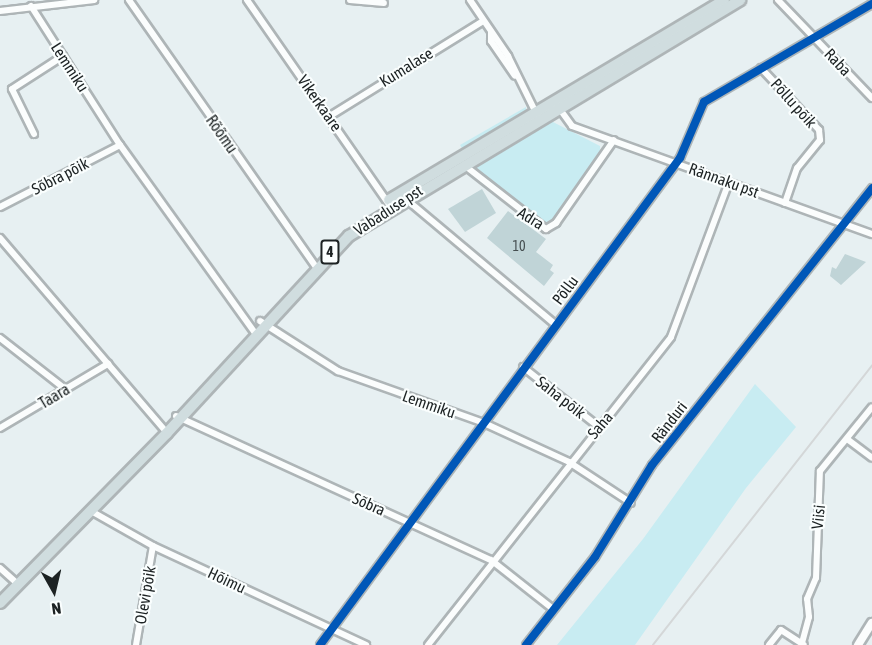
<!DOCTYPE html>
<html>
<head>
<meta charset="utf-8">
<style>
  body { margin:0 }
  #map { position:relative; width:872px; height:645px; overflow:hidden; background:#e7f0f2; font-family:"Asap Condensed",sans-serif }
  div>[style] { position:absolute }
  .green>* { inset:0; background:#c8ecf2 }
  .building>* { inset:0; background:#c0d4d7 }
  .roads { filter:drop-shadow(2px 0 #aeb5b7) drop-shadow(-2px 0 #aeb5b7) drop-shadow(0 2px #aeb5b7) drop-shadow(0 -2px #aeb5b7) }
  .minor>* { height:6px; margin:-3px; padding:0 3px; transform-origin:3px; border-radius:3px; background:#fbfdfd }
  .secondary>* { height:8px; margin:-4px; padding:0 4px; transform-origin:4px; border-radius:4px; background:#fbfdfd }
  .trunk>* { height:10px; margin:-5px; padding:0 5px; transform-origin:5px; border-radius:5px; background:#d0dddf }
  .rail>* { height:1.5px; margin:-0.75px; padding:0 0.75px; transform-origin:0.75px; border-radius:0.75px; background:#d4d7d8 }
  .cycleway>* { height:8px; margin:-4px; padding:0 4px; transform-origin:4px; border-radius:4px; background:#0057b8 }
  span { translate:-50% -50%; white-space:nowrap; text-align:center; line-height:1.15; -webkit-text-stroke:4.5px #fafefe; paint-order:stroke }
  .number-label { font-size:14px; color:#454e50 }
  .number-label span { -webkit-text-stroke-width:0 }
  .shield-label span { padding:2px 4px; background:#fafefe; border:2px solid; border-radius:4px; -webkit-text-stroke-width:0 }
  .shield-label { font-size:15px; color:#1c2223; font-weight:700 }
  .street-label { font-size:16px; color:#1c2223 }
  .north { position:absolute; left:24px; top:561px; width:60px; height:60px; -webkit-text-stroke:4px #fafefe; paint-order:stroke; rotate:172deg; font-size:16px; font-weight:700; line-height:24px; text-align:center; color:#1c2223 }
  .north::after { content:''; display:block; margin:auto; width:21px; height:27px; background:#1c2223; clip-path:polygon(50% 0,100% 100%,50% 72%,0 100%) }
</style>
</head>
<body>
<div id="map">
  <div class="green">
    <div style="clip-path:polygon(526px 107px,526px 112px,463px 150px,460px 145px)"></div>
    <div style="clip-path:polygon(551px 121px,600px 146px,600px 156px,549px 226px,543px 226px,475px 168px)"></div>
    <div style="clip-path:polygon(755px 384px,796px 427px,746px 488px,635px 645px,557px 645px,643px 539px)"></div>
  </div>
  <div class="building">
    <div style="clip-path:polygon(482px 189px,496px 213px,465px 232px,448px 209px)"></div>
    <div style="clip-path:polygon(508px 211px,546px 239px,536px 252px,553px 265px,550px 270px,554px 273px,544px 286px,487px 238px)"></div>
    <div style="clip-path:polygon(845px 254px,866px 262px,841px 285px,830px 276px,832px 267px,836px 269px)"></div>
  </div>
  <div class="roads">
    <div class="minor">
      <div style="left:129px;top:0;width:326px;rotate:55deg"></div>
      <div style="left:247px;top:0;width:249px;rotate:55.2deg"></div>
      <div style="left:350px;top:0;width:34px;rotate:5deg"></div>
      <div style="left:470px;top:0;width:68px;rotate:55.8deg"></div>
      <div style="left:508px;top:56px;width:66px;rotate:63.8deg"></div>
      <div style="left:778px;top:0;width:136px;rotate:46.2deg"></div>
      <div style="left:31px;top:6px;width:165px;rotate:57.4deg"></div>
      <div style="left:120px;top:145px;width:233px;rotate:54.3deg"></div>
      <div style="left:0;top:11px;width:95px;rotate:-6.7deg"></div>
      <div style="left:491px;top:32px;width:9px;rotate:90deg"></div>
      <div style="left:491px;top:41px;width:42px;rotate:55.6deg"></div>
      <div style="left:761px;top:68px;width:85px;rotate:46.9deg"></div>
      <div style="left:819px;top:130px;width:10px;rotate:84deg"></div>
      <div style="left:820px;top:140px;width:36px;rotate:129deg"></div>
      <div style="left:797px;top:168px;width:37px;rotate:109deg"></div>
      <div style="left:559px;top:108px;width:22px;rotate:54deg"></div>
      <div style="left:572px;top:126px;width:319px;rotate:19.8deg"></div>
      <div style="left:330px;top:116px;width:180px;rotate:-31.8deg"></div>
      <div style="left:34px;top:134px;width:50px;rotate:-116.1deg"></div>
      <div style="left:12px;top:89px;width:61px;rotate:-32.9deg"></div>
      <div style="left:464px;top:165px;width:104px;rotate:38deg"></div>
      <div style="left:546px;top:229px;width:12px;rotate:-31deg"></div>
      <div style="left:556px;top:223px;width:101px;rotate:-55.1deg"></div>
      <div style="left:407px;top:200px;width:194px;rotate:40deg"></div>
      <div style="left:0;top:207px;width:135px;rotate:-27.3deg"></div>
      <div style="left:0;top:238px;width:257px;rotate:49.4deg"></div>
      <div style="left:260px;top:321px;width:93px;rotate:32.7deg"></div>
      <div style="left:338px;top:371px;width:155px;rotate:19.6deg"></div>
      <div style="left:484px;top:423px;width:94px;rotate:24.6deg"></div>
      <div style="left:569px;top:462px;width:74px;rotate:33.5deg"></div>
      <div style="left:0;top:338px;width:83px;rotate:38.1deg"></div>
      <div style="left:523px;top:367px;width:97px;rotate:38.3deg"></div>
      <div style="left:176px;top:416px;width:346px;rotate:24.6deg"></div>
      <div style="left:491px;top:560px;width:79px;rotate:38.3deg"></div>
      <div style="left:0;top:428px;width:126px;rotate:-30.7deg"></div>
      <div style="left:847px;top:439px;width:31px;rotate:37deg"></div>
      <div style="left:91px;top:511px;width:71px;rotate:29.4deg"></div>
      <div style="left:153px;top:546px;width:235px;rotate:24.9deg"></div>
      <div style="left:0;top:568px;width:24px;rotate:42deg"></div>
      <div style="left:802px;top:643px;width:27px;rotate:-75deg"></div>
      <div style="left:809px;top:617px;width:18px;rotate:-96deg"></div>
      <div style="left:807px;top:599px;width:23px;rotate:-67deg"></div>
      <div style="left:816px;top:578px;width:107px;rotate:-87.9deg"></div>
      <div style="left:820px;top:471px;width:82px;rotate:-50.9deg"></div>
      <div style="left:136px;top:645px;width:100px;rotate:-80.3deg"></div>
      <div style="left:320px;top:645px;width:606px;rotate:-53.53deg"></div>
      <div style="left:680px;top:158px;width:61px;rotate:-66.8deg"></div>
      <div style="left:704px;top:102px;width:194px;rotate:-30.3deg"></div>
      <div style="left:428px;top:645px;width:392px;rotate:-51.7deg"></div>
      <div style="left:671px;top:337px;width:165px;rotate:-69.5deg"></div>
      <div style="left:526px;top:645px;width:112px;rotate:-51.9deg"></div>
      <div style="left:595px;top:557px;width:108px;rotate:-58.2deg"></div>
      <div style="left:652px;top:465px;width:354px;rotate:-51.5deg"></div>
      <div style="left:769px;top:645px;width:19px;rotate:-51deg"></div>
      <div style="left:781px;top:630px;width:27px;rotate:33deg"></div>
    </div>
    <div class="secondary">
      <div style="left:858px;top:645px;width:26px;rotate:-58deg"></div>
    </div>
    <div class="trunk">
      <div style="left:389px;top:200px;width:390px;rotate:-30.8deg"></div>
      <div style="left:0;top:603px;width:238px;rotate:-45.5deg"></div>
      <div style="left:167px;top:433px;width:268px;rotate:-47.3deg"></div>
      <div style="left:349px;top:236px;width:457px;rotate:-31.1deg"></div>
    </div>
  </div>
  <div class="rail">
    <div style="left:653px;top:645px;width:355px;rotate:-51.9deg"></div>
  </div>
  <div class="cycleway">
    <div style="left:320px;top:645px;width:606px;rotate:-53.53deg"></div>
    <div style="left:680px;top:158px;width:61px;rotate:-66.8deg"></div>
    <div style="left:704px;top:102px;width:194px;rotate:-30.3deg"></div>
    <div style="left:526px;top:645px;width:112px;rotate:-51.9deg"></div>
    <div style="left:595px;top:557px;width:108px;rotate:-58.2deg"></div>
    <div style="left:652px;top:465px;width:354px;rotate:-51.5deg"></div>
  </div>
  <div class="number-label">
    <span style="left:519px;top:246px">10</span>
  </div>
  <div class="shield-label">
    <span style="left:330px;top:252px">4</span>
  </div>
  <div class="street-label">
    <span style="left:838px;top:62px;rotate:46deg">Raba</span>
    <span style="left:70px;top:67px;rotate:57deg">Lemmiku</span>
    <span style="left:406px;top:67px;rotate:-32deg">Kumalase</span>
    <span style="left:320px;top:103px;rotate:55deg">Vikerkaare</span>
    <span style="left:794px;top:103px;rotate:48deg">Põllu põik</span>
    <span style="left:222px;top:134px;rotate:55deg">Rõõmu</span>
    <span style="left:60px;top:176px;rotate:-27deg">Sõbra põik</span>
    <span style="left:724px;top:180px;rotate:20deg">Rännaku pst</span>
    <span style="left:388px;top:210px;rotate:-33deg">Vabaduse pst</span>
    <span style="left:531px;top:218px;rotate:32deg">Adra</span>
    <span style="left:565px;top:290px;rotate:-53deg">Põllu</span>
    <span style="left:54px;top:396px;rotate:-31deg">Taara</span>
    <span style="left:561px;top:397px;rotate:38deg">Saha põik</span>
    <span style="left:429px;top:404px;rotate:19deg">Lemmiku</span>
    <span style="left:669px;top:422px;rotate:-52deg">Ränduri</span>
    <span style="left:600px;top:425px;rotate:-50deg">Saha</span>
    <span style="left:369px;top:504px;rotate:24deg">Sõbra</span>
    <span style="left:818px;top:517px;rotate:-84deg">Viisi</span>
    <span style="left:227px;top:580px;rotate:25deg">Hõimu</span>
    <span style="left:145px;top:595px;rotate:-80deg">Olevi põik</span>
  </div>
  <div class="north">N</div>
</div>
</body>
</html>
